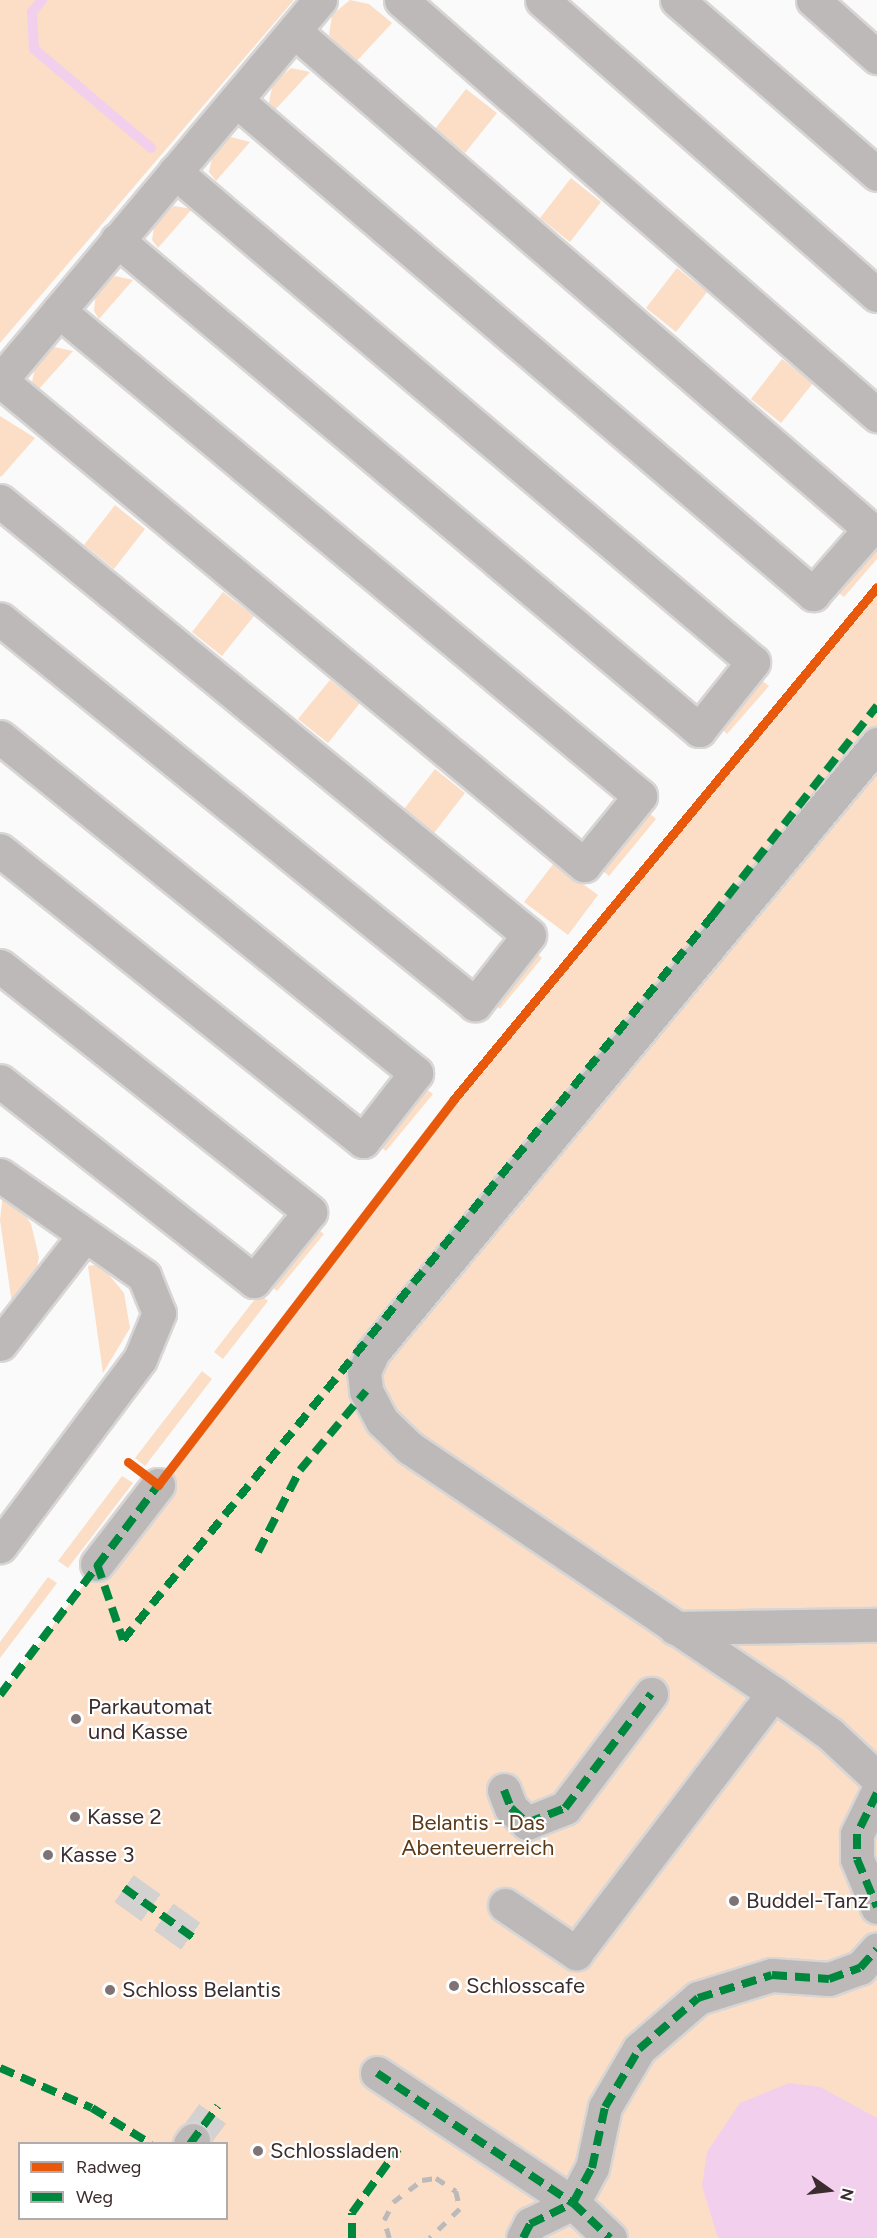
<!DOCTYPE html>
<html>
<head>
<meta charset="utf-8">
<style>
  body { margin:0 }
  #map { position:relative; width:877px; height:2238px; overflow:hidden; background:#fafafa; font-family:Figtree,sans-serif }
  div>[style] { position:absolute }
  .green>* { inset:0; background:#fbdec5 }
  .water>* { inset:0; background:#f3cfee }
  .stream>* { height:10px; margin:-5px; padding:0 5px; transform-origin:5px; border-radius:5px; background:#f3cfee }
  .minor-tunnel>* { height:33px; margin-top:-16.5px; transform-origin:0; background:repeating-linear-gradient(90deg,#d4d1d1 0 33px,transparent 0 49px) }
  .roads { filter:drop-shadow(2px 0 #d8d5d5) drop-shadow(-2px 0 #d8d5d5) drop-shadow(0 2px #d8d5d5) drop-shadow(0 -2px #d8d5d5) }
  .minor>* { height:33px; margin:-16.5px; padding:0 16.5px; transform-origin:16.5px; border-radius:16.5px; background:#bdb9b8 }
  .rail>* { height:4.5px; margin-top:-2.25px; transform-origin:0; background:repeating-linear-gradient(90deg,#bbb9b9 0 10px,transparent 0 20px) }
  .quiet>* { height:8px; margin-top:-4px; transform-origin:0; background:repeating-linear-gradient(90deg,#00873e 0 15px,transparent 0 23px) }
  .cycleway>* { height:9px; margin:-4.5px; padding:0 4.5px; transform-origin:4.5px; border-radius:4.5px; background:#e8590c }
  .dots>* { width:16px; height:16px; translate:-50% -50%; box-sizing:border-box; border:3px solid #fff; border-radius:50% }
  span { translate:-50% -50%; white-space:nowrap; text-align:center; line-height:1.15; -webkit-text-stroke:4.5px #fff; paint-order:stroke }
  .poi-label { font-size:22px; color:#3b2c2d }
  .left { translate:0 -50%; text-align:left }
  .park-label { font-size:22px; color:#5c3b18 }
  .legend { position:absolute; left:18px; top:2142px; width:210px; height:78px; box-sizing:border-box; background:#fff; border:2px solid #b1abab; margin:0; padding:8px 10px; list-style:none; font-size:18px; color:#3b2c2d }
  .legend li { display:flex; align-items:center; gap:12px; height:30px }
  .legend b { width:30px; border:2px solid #b1abab }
  .north { position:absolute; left:799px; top:2160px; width:60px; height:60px; -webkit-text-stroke:4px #fff; paint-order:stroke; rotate:104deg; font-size:16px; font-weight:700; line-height:24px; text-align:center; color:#3b2c2d }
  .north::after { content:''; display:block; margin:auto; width:21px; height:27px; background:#3b2c2d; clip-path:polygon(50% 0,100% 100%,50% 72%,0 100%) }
</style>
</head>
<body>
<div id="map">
  <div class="green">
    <div style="clip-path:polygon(0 0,294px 0,0 343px)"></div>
    <div style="clip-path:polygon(350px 0,369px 4px,392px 23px,355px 63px,329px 35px,332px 15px)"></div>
    <div style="clip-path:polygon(291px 68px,310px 72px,275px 110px,269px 102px,273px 83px)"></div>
    <div style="clip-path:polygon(466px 89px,497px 113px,465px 153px,435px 129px)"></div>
    <div style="clip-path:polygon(231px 137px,250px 142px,216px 181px,209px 172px,213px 153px)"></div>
    <div style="clip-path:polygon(571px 178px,601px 202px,570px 242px,540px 218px)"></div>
    <div style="clip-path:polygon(174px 206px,192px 209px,158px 248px,152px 240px,155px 221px)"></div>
    <div style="clip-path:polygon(677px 268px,707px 292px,676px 332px,646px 308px)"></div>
    <div style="clip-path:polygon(115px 276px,133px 280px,99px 319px,94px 311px,96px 291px)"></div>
    <div style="clip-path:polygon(54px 347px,73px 351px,38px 390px,32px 382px,36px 363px)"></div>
    <div style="clip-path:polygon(782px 359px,813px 383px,781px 423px,751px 399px)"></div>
    <div style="clip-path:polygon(0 416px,35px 438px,1px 477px,0 476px)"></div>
    <div style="clip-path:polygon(115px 505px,145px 529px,114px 569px,84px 545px)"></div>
    <div style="clip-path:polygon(877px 544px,877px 559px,844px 597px,836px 591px)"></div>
    <div style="clip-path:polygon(evenodd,877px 587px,877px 2238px,0 2238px,0 1695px,454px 1099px,877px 587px,20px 2144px,226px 2144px,226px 2218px,20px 2218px,20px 2144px)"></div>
    <div style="clip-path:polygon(223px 592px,254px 616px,222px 656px,192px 632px)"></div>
    <div style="clip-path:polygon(330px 680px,360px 703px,328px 743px,298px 719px)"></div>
    <div style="clip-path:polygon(761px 680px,769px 686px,727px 734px,720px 727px)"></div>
    <div style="clip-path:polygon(435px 769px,465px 793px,434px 833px,404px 809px)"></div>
    <div style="clip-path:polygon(649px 813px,656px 819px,609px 876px,602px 870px)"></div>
    <div style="clip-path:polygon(554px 863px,598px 895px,568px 935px,524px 902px)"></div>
    <div style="clip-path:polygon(535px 952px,542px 958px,500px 1009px,493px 1003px)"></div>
    <div style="clip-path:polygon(426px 1089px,433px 1094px,386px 1151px,379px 1146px)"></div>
    <div style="clip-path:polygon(3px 1194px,18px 1203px,31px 1224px,39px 1257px,35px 1276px,12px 1304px,0 1220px)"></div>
    <div style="clip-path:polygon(316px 1228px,324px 1234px,277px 1291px,269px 1284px)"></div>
    <div style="clip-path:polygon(100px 1264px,124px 1293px,130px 1328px,103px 1373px,88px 1266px)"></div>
    <div style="clip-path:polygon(259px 1294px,268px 1301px,223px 1359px,214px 1352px)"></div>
    <div style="clip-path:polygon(202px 1371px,212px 1379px,145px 1466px,135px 1458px)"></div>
    <div style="clip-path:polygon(122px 1476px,133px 1483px,68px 1568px,58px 1561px)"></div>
    <div style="clip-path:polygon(48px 1577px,57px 1583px,0 1658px,0 1642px)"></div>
  </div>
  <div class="water">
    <div style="clip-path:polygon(789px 2083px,820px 2087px,877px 2118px,877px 2238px,718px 2238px,702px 2186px,707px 2152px,740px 2103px)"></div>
  </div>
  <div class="stream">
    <div style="left:42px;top:0;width:16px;rotate:130deg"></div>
    <div style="left:32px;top:12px;width:37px;rotate:87deg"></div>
    <div style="left:34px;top:49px;width:153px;rotate:40.2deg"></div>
  </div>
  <div class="minor-tunnel">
    <div style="left:124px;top:1888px;width:91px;rotate:35.6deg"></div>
    <div style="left:193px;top:2140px;width:42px;rotate:-53.7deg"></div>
  </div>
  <div class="roads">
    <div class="minor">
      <div style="left:401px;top:0;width:632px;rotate:41.08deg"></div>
      <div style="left:542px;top:0;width:446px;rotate:41.4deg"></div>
      <div style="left:677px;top:0;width:265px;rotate:41deg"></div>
      <div style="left:813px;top:0;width:86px;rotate:41.7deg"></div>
      <div style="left:236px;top:100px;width:760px;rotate:40.57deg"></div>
      <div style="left:813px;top:594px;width:86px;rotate:-48.8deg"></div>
      <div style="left:870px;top:529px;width:761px;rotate:-139.15deg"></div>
      <div style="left:117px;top:240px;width:761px;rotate:40.09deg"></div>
      <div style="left:699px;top:730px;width:87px;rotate:-51.5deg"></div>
      <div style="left:753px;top:662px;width:758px;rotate:-139.71deg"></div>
      <div style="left:0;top:381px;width:498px;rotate:-50deg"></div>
      <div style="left:1px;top:381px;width:758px;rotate:39.7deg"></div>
      <div style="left:584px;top:865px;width:89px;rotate:-50.9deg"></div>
      <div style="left:640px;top:796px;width:757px;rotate:-140.15deg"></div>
      <div style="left:0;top:501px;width:684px;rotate:39.37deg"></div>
      <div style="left:529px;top:935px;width:88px;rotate:128deg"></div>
      <div style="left:475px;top:1004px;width:611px;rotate:-140.97deg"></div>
      <div style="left:0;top:737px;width:535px;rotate:38.93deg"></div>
      <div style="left:416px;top:1073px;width:86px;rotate:127.9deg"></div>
      <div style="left:363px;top:1141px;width:465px;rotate:-141.3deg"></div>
      <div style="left:877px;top:744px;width:790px;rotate:129.66deg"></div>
      <div style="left:373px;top:1352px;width:21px;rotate:115deg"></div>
      <div style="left:364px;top:1371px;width:20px;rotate:84deg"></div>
      <div style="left:366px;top:1391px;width:34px;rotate:62deg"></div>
      <div style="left:382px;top:1421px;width:39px;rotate:44deg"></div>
      <div style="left:410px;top:1448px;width:438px;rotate:34deg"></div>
      <div style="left:773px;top:1693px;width:70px;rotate:35.7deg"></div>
      <div style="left:830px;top:1734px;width:64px;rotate:43.1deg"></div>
      <div style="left:0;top:966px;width:396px;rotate:38.4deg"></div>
      <div style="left:310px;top:1212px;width:89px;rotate:129.1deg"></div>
      <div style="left:254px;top:1281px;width:323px;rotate:-141.8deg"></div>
      <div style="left:0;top:1175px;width:176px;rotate:35deg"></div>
      <div style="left:144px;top:1276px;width:40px;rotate:68deg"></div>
      <div style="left:159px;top:1313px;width:50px;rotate:112.4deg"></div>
      <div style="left:140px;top:1359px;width:234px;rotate:126.8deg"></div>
      <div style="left:0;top:1344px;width:137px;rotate:-52.1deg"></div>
      <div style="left:97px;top:1564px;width:100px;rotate:-52.3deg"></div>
      <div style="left:675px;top:1628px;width:202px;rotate:-0.9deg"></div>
      <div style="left:504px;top:1790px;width:19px;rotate:69deg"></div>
      <div style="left:511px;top:1808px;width:22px;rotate:43deg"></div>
      <div style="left:527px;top:1823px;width:41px;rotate:-21.5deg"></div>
      <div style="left:565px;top:1808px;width:143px;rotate:-53deg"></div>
      <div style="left:877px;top:1793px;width:46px;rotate:116deg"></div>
      <div style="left:857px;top:1834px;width:25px;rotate:90deg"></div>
      <div style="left:857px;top:1859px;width:52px;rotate:67.4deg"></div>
      <div style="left:505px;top:1905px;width:86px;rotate:34.1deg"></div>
      <div style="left:576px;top:1953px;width:326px;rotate:-52.8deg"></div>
      <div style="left:377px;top:2073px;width:235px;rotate:33.6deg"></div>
      <div style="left:573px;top:2203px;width:51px;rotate:43.4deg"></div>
      <div style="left:190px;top:2144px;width:5px;rotate:-53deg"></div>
      <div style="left:523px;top:2238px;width:16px;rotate:-63deg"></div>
      <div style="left:530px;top:2224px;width:48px;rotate:-26deg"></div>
      <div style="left:573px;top:2203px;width:40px;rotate:-62deg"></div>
      <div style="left:592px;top:2168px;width:62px;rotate:-78deg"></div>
      <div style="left:605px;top:2107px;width:67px;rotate:-59.6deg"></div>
      <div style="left:639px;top:2049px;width:78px;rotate:-40.8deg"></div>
      <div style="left:698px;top:1998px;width:77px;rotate:-17.3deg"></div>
      <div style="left:772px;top:1975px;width:57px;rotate:4deg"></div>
      <div style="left:829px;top:1979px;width:33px;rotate:-20deg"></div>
      <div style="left:860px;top:1968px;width:25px;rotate:-48deg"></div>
    </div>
  </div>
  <div class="rail">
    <div style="left:389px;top:2238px;width:19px;rotate:-106deg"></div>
    <div style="left:384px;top:2220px;width:20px;rotate:-63deg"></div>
    <div style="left:393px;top:2202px;width:36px;rotate:-37deg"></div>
    <div style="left:422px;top:2180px;width:14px;rotate:-8deg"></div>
    <div style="left:436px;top:2178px;width:24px;rotate:33deg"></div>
    <div style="left:456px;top:2191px;width:18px;rotate:77deg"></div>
    <div style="left:460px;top:2209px;width:42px;rotate:136deg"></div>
  </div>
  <div class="quiet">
    <div style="left:258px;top:1552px;width:92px;rotate:-62.9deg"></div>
    <div style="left:300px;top:1470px;width:103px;rotate:-50.1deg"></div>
    <div style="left:97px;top:1564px;width:80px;rotate:71.1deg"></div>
    <div style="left:123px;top:1640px;width:935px;rotate:-50.86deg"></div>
    <div style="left:713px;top:915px;width:266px;rotate:-51.9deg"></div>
    <div style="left:0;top:1695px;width:263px;rotate:-53deg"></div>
    <div style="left:504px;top:1790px;width:19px;rotate:69deg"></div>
    <div style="left:511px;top:1808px;width:22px;rotate:43deg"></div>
    <div style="left:527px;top:1823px;width:41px;rotate:-21.5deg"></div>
    <div style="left:565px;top:1808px;width:143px;rotate:-53deg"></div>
    <div style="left:877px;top:1793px;width:46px;rotate:116deg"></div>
    <div style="left:857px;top:1834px;width:25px;rotate:90deg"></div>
    <div style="left:857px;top:1859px;width:52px;rotate:67.4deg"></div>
    <div style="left:124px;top:1888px;width:91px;rotate:35.6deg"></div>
    <div style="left:0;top:2068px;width:100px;rotate:23.5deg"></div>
    <div style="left:92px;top:2108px;width:69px;rotate:31.4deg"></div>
    <div style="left:377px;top:2073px;width:235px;rotate:33.6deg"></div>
    <div style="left:573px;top:2203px;width:51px;rotate:43.4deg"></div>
    <div style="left:190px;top:2144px;width:47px;rotate:-53.6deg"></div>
    <div style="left:352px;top:2238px;width:25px;rotate:-90deg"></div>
    <div style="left:352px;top:2213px;width:79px;rotate:-54.3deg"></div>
    <div style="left:523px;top:2238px;width:16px;rotate:-63deg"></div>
    <div style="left:530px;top:2224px;width:48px;rotate:-26deg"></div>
    <div style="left:573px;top:2203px;width:40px;rotate:-62deg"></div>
    <div style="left:592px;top:2168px;width:62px;rotate:-78deg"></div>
    <div style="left:605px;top:2107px;width:67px;rotate:-59.6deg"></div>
    <div style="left:639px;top:2049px;width:78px;rotate:-40.8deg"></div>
    <div style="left:698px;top:1998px;width:77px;rotate:-17.3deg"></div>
    <div style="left:772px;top:1975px;width:57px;rotate:4deg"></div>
    <div style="left:829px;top:1979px;width:33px;rotate:-20deg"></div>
    <div style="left:860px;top:1968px;width:25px;rotate:-48deg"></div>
  </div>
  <div class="cycleway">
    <div style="left:128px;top:1462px;width:38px;rotate:37deg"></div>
    <div style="left:158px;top:1485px;width:486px;rotate:-52.5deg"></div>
    <div style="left:454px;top:1099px;width:664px;rotate:-50.44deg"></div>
  </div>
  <div class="dots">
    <div style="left:76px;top:1719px;background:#7e7475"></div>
    <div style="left:75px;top:1817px;background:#7e7475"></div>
    <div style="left:48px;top:1855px;background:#7e7475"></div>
    <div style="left:734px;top:1901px;background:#7e7475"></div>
    <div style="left:454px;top:1986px;background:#7e7475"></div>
    <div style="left:110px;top:1990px;background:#7e7475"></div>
    <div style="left:258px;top:2151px;background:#7e7475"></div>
  </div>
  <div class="poi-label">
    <span class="left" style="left:88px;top:1719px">Parkautomat<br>und Kasse</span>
    <span class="left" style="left:87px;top:1817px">Kasse 2</span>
    <span class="left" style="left:60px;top:1855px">Kasse 3</span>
    <span class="left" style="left:746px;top:1901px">Buddel-Tanz</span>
    <span class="left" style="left:466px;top:1986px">Schlosscafe</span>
    <span class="left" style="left:122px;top:1990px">Schloss Belantis</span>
    <span class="left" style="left:270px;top:2151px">Schlossladen</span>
  </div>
  <div class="park-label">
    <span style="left:478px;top:1835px">Belantis - Das<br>Abenteuerreich</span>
  </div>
  <ul class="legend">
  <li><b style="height:8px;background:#e8590c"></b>Radweg</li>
  <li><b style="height:8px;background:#00873e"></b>Weg</li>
  </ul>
  <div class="north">N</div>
</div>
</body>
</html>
